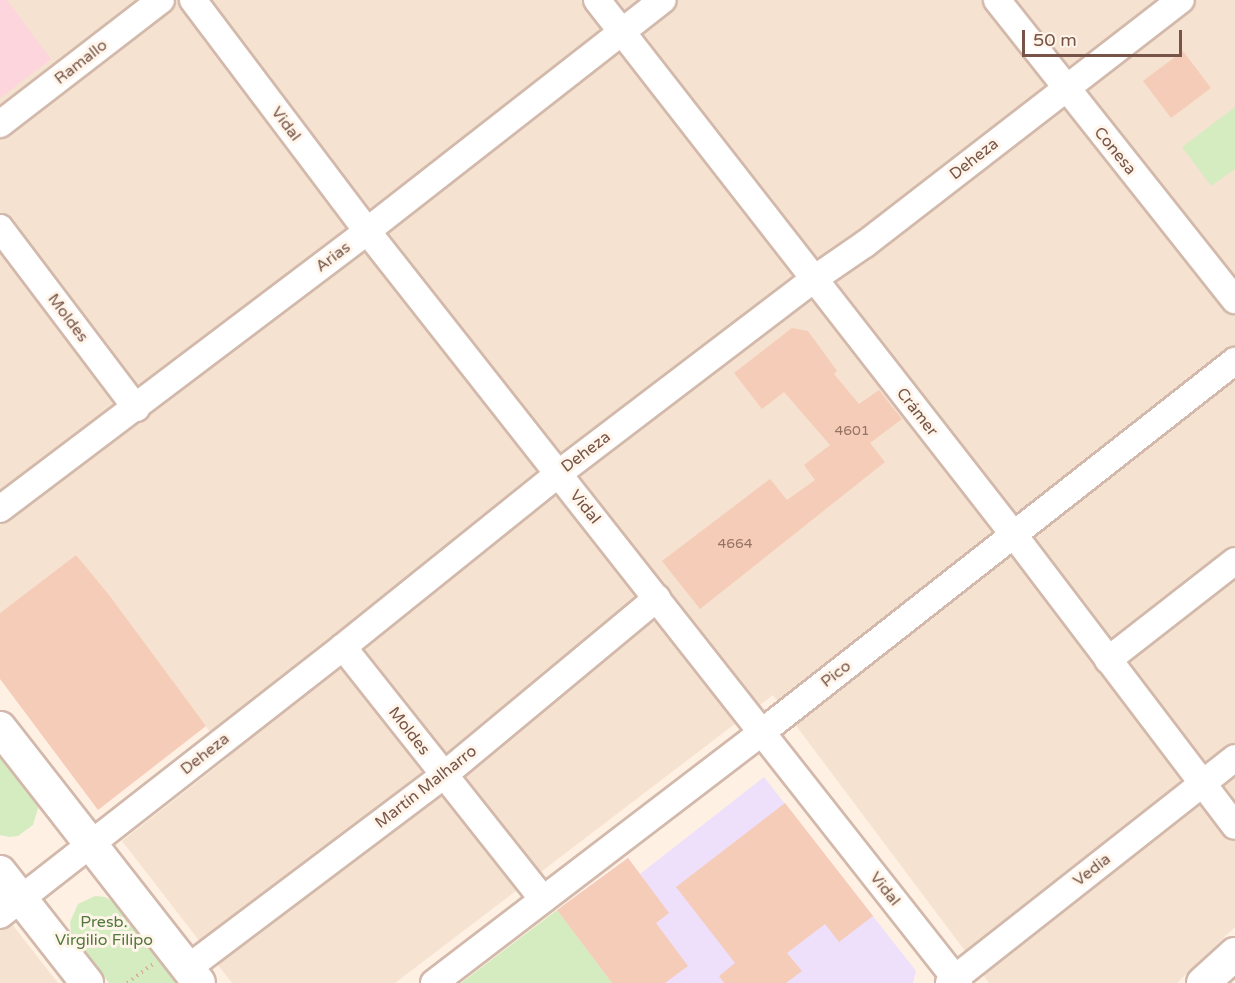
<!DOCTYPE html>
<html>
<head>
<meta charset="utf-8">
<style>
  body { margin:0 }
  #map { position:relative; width:1235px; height:983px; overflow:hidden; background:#fef1e3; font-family:"Varela Round",sans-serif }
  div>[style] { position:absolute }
  .residential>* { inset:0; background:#f6e2d0 }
  .education>* { inset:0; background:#eedffa }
  .medical>* { inset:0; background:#fcd5dd }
  .green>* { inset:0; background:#d5ecc0 }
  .building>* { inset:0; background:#f5ccb8 }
  .path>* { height:4px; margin-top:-2px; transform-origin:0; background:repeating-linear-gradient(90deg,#daaf9b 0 1.5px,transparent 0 6px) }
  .roads { filter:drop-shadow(2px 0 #d2b9ab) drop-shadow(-2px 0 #d2b9ab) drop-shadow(0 2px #d2b9ab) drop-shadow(0 -2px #d2b9ab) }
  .minor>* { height:26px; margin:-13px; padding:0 13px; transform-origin:13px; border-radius:13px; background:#fff }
  .tertiary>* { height:32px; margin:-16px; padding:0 16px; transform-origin:16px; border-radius:16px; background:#fff }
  span { translate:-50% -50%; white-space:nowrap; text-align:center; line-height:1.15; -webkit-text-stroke:6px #fff5ea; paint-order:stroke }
  .number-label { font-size:14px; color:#967263 }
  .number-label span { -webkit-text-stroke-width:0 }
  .street-label { font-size:16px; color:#775447 }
  .park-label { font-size:16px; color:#52783c }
  .scale { position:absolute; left:1022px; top:30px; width:160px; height:27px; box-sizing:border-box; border:3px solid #775447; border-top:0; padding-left:8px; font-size:18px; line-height:21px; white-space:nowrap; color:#775447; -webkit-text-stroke:4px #fff5ea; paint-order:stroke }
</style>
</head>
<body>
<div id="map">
  <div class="residential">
    <div style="clip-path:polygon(0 0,1235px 0,1235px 927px,1177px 983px,989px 983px,773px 695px,395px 983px,232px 983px,122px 841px,229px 757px,76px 555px,0 613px)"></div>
    <div style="clip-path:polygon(0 909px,58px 983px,0 983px)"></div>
  </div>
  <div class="education">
    <div style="clip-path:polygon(764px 777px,916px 971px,913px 983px,612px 983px,557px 910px,628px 858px,640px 874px)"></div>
  </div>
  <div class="medical">
    <div style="clip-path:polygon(0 0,7px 0,51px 59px,0 98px)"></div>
  </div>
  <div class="green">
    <div style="clip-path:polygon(1235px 107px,1235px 169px,1211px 186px,1182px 147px)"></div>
    <div style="clip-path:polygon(0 750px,37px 799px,38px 808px,33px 825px,18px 836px,9px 837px,0 835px)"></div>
    <div style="clip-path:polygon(95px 896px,105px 897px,121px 907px,182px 983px,109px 983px,71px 932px,70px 922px,78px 904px)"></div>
    <div style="clip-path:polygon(557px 910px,612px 983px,461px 983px)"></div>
  </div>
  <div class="building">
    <div style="clip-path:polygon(1183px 51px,1211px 88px,1171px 118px,1143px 81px)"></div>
    <div style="clip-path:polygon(792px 328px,808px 331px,837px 371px,834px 374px,859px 404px,879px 390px,902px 419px,870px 443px,885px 462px,700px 609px,662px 561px,770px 479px,787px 500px,815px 480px,804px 465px,830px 445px,784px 392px,762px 409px,734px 373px)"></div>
    <div style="clip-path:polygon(76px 555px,109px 595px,206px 726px,98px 810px,0 679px,0 613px)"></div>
    <div style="clip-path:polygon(785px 803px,873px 916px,839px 942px,825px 924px,787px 953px,802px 971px,786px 983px,724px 983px,719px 976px,735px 963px,676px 887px)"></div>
    <div style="clip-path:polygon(628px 858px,669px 913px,656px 923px,688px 966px,665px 983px,612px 983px,557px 910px)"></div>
  </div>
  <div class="path">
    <div style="left:127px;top:983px;width:32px;rotate:-36deg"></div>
  </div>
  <div class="roads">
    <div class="minor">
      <div style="left:193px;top:0;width:289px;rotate:53deg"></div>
      <div style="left:367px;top:231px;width:957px;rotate:51.79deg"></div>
      <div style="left:597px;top:0;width:678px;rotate:52.07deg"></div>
      <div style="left:1014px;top:535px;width:365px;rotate:52.8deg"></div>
      <div style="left:997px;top:0;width:383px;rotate:51.6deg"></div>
      <div style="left:0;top:124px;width:203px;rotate:-37.6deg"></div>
      <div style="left:0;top:228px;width:226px;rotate:52.9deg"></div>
      <div style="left:0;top:509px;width:460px;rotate:-37.1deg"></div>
      <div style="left:367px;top:231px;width:375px;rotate:-38deg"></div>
      <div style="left:343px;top:647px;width:322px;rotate:51.6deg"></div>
      <div style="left:1108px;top:660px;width:161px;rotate:-37.9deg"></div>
      <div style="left:0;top:915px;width:435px;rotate:-38deg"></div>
      <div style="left:343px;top:647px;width:276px;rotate:-38.8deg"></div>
      <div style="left:558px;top:474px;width:322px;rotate:-37.3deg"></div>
      <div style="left:814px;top:279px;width:62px;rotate:-34.5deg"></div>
      <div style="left:865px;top:244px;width:399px;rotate:-37.7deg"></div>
      <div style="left:188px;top:968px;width:321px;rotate:-37deg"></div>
      <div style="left:444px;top:775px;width:277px;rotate:-39.7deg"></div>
      <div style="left:434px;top:983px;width:412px;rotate:-37.4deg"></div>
      <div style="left:761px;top:733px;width:603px;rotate:-38.13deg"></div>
      <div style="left:949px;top:983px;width:364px;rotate:-38.2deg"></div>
    </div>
    <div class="tertiary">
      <div style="left:0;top:728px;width:323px;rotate:52deg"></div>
      <div style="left:0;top:872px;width:141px;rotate:51.9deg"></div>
      <div style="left:1203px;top:983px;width:43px;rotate:-42.2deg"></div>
    </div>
  </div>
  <div class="number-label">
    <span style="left:852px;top:431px">4601</span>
    <span style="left:735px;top:544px">4664</span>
  </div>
  <div class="street-label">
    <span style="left:81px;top:62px;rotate:-38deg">Ramallo</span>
    <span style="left:286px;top:124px;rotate:53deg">Vidal</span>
    <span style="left:1115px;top:151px;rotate:51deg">Conesa</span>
    <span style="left:974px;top:159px;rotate:-38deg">Deheza</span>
    <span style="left:333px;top:257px;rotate:-37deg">Arias</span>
    <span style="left:68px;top:318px;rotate:53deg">Moldes</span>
    <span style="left:917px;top:412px;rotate:52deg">Crámer</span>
    <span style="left:586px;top:452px;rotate:-37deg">Deheza</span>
    <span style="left:585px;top:507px;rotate:51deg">Vidal</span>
    <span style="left:836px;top:674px;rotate:-38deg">Pico</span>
    <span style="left:409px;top:731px;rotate:52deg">Moldes</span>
    <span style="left:205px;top:754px;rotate:-38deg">Deheza</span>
    <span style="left:426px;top:787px;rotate:-38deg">Martín Malharro</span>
    <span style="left:1092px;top:870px;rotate:-38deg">Vedia</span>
    <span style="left:885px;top:889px;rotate:51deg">Vidal</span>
  </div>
  <div class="park-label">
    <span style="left:104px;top:931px">Presb.<br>Virgilio Filipo</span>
  </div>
  <div class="scale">50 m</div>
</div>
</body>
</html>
